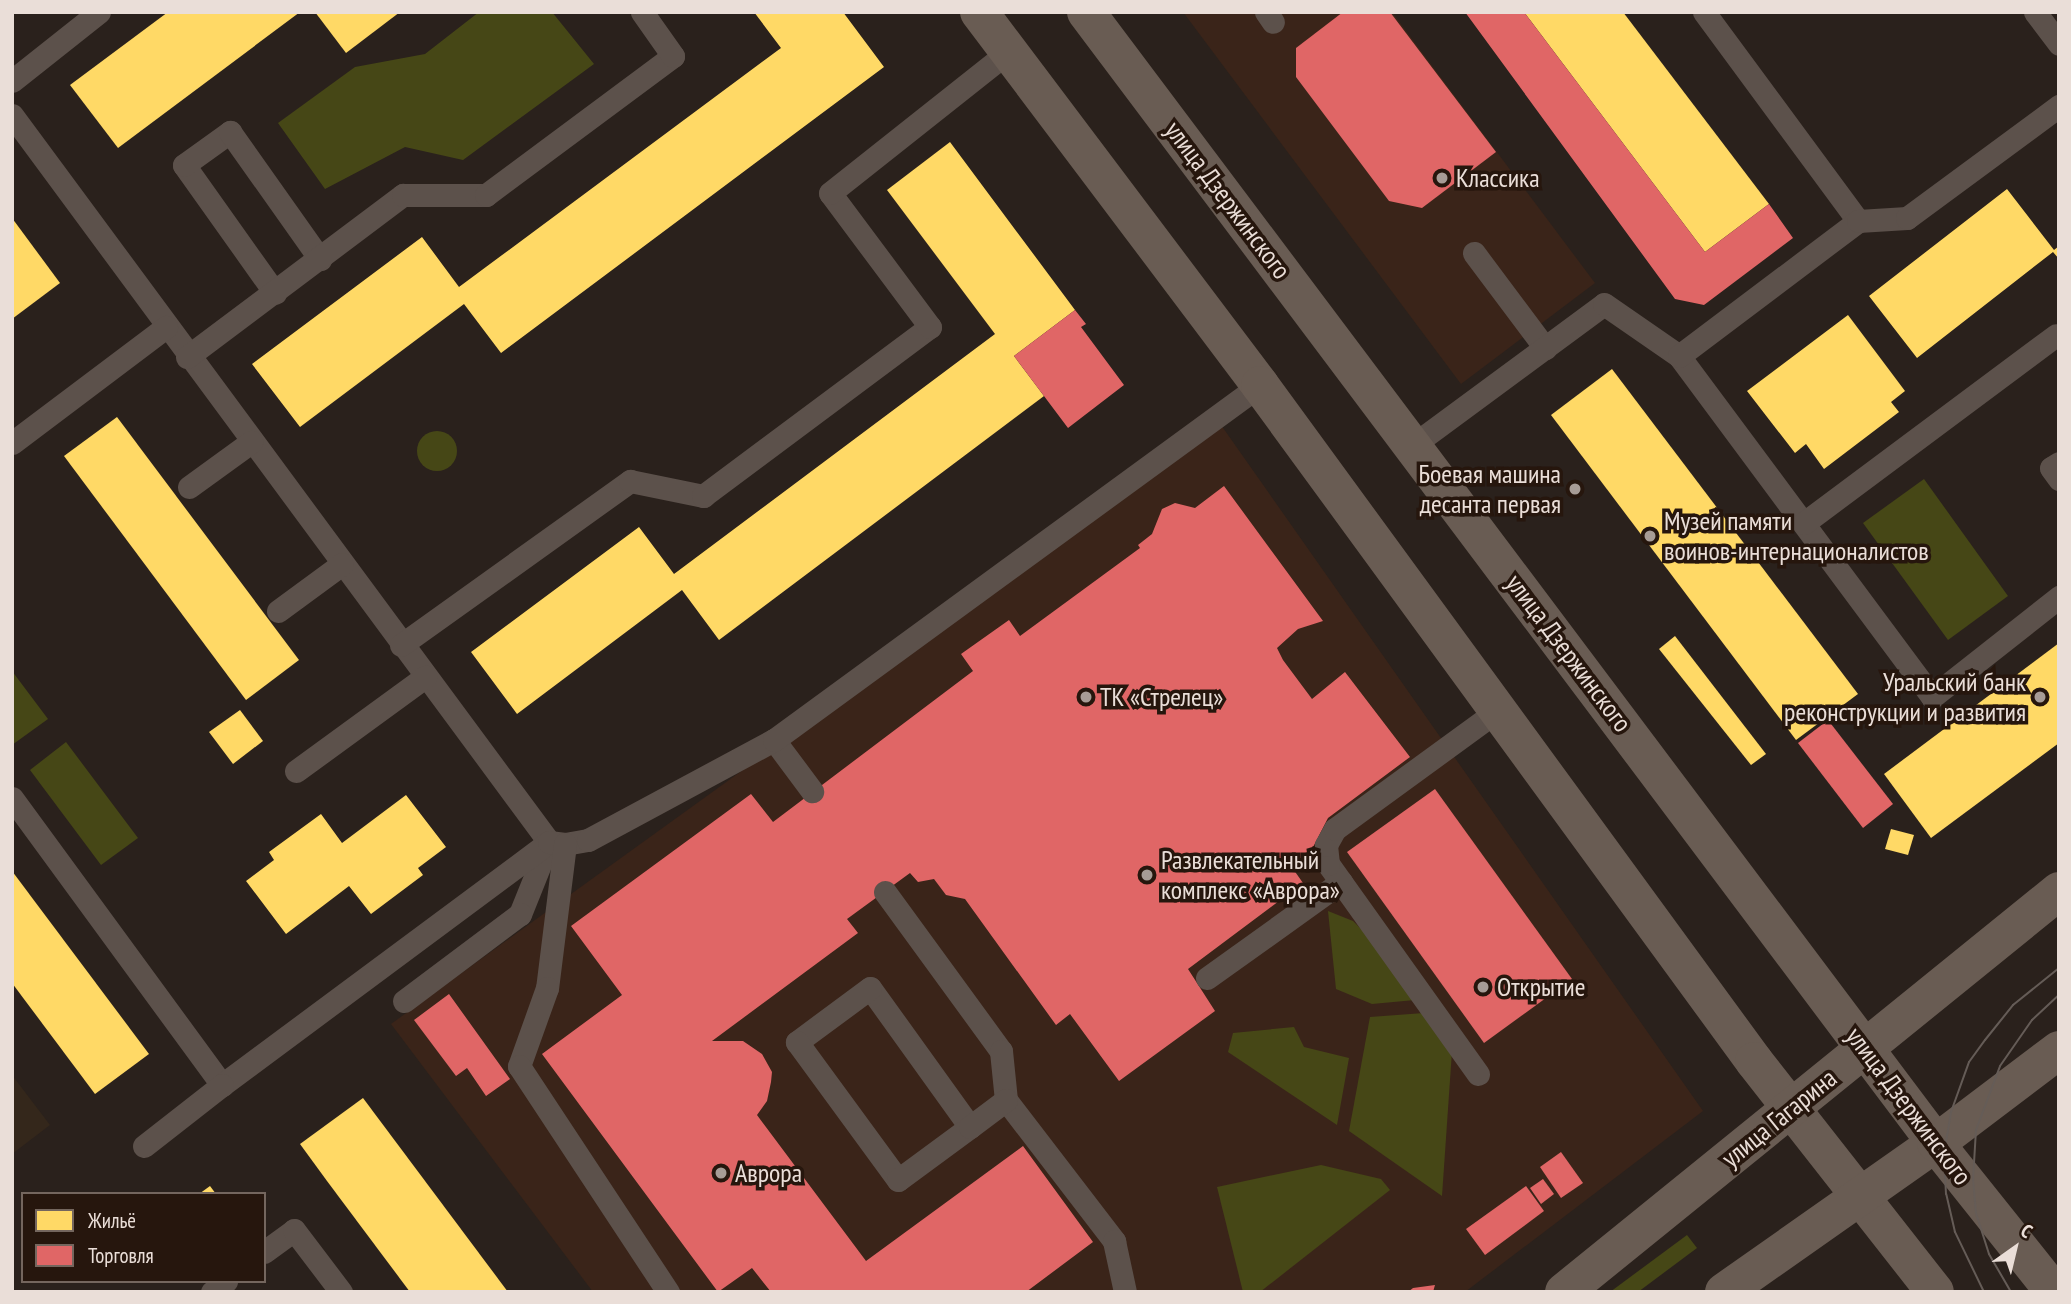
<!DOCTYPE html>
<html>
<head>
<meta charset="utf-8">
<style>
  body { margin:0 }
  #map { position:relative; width:2071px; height:1304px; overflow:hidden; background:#2a211c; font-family:"PT Sans Narrow",sans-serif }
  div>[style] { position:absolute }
  .built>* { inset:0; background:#3a2419 }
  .education>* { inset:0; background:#34271b }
  .green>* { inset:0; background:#464716 }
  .round { border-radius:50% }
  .homes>* { inset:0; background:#ffd966 }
  .shops>* { inset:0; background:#e06666 }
  .service>* { height:23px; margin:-11.5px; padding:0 11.5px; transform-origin:11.5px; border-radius:11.5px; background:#5c514b }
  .secondary>* { height:38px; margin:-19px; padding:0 19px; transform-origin:19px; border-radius:19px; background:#695c53 }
  .tram>* { height:2px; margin:-1px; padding:0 1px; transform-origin:1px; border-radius:1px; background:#655c57 }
  .dots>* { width:19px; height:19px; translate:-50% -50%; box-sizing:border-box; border:4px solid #26160d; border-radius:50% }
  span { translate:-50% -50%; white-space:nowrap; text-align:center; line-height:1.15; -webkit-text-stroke:7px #26160d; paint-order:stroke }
  .poi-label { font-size:26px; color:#eaded8 }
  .left { translate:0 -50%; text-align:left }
  .right { translate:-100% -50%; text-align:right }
  .street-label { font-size:26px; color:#eaded8 }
  .frame { position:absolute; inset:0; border:14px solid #eaded8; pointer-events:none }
  .legend { position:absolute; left:21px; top:1192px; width:245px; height:91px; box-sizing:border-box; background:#26160d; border:2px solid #74665e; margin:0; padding:9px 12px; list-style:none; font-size:21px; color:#eaded8 }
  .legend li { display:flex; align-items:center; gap:14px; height:35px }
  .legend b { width:35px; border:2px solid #74665e }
  .north { position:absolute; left:1980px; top:1213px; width:70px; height:70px; -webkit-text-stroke:5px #26160d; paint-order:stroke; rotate:34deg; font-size:19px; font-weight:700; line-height:28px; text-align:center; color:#eaded8 }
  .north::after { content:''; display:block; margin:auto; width:24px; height:32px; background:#eaded8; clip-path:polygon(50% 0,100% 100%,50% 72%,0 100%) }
</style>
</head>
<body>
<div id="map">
  <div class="built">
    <div style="clip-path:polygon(1183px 12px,1392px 12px,1595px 283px,1461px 384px)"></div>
    <div style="clip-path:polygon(1221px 425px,1703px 1111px,1465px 1292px,593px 1292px,391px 1024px)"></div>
  </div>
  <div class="education">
    <div style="clip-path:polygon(12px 1075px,50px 1125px,12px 1154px)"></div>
  </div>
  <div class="green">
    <div style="clip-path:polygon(479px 12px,552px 12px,594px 64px,463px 160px,405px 147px,325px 189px,278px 123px,355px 67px,425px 54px)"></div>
    <div class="round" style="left:417px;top:431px;width:40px;height:40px"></div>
    <div style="clip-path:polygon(1924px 479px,2008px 596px,1948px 640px,1863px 523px)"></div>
    <div style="clip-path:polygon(12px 671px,48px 719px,12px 745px)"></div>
    <div style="clip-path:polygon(66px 742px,138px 838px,101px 865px,30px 770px)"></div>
    <div style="clip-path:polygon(1328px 911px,1353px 921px,1367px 935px,1415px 1000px,1372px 1004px,1336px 989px)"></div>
    <div style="clip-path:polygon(1424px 1013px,1452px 1051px,1442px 1196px,1349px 1131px,1370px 1017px)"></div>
    <div style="clip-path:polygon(1294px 1027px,1304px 1047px,1349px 1058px,1337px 1125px,1228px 1052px,1233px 1033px)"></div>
    <div style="clip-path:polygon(1321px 1165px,1381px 1179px,1390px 1190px,1260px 1292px,1243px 1292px,1217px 1187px)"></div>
    <div style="clip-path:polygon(1687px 1235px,1697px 1248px,1638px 1292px,1610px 1292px)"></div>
  </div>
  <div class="homes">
    <div style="clip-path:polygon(168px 12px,300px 12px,118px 148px,70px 85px)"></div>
    <div style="clip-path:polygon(315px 12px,400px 12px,346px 53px)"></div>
    <div style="clip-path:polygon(754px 12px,843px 12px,884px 67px,501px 353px,464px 304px,300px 427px,252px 364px,422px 237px,459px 287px,781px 48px)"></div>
    <div style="clip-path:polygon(1524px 12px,1623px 12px,1769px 204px,1705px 252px)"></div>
    <div style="clip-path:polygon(950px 142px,1075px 310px,1014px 356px,1044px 396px,719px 640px,682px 590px,517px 714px,471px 652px,639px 527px,674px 574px,995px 334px,887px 190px)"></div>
    <div style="clip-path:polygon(2007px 189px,2054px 250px,2059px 246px,2059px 259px,2053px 252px,1917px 358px,1869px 296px)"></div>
    <div style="clip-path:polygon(12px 218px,60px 283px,12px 319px)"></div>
    <div style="clip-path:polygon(1848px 315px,1905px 391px,1891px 402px,1899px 412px,1824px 469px,1806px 444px,1795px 453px,1747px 391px)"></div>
    <div style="clip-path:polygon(1612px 369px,1858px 694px,1796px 740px,1551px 415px)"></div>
    <div style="clip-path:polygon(117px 417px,299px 660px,246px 700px,64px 456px)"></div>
    <div style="clip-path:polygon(1675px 636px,1766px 754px,1751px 765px,1659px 649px)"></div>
    <div style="clip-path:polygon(2059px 643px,2059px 743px,1931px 838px,1884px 774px)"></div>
    <div style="clip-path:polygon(240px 710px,263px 741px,233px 764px,209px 732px)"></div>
    <div style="clip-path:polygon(406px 795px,446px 847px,418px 868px,423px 875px,371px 914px,349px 886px,286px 934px,246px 881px,274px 860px,269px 852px,321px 814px,342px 843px)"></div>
    <div style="clip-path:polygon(1891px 829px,1914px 835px,1908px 855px,1885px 849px)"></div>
    <div style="clip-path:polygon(12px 871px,149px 1054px,95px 1094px,12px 983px)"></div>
    <div style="clip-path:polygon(363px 1098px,508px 1292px,410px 1292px,327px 1181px,300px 1144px)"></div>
    <div style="clip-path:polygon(210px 1186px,216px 1194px,199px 1194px)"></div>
  </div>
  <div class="shops">
    <div style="clip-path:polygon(1343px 12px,1390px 12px,1496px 152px,1422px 208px,1389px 201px,1296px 77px,1296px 48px)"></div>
    <div style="clip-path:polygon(1465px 12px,1524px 12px,1705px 252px,1769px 204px,1793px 238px,1704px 305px,1675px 299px)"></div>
    <div style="clip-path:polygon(1075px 310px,1086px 324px,1081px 327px,1124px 385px,1068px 428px,1014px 356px)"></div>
    <div style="clip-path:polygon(1224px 486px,1323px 621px,1298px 629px,1277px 648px,1283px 660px,1312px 699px,1345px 672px,1410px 757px,1328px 818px,1311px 851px,1291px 866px,1303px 883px,1188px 969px,1215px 1011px,1119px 1081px,1070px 1014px,1056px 1025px,965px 899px,946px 895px,934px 879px,918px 882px,910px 873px,847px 919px,858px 933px,712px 1041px,743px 1041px,762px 1054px,772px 1072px,771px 1082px,767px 1101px,757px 1115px,866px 1261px,1023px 1146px,1093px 1242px,1026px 1292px,771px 1292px,752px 1268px,718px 1292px,542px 1054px,622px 995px,571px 926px,751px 794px,773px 822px,973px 671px,961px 654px,1009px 620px,1020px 636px,1140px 548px,1138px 545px,1152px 534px,1162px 509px,1175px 503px,1195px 508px)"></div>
    <div style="clip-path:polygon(1828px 720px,1893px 804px,1863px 828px,1798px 743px)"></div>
    <div style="clip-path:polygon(1435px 789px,1572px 979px,1484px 1043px,1347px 852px)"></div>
    <div style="clip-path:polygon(449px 994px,510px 1079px,486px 1096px,467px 1068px,456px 1076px,414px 1020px)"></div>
    <div style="clip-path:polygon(1561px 1152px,1583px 1183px,1561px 1198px,1540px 1167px)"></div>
    <div style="clip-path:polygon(1543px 1179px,1554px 1194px,1541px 1204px,1530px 1188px)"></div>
    <div style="clip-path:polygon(1526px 1186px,1544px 1211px,1485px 1255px,1466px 1229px)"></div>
    <div style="clip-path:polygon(1435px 1285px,1433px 1292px,1408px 1292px,1413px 1288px)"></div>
  </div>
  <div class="service">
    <div style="left:1266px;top:12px;width:12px;rotate:55deg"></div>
    <div style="left:1704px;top:12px;width:260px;rotate:53.6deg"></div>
    <div style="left:2035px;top:12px;width:40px;rotate:53deg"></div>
    <div style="left:12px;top:81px;width:111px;rotate:-38.4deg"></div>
    <div style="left:12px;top:115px;width:904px;rotate:53.55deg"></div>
    <div style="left:549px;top:842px;width:78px;rotate:111.9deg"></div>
    <div style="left:520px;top:914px;width:145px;rotate:143.1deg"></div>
    <div style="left:1474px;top:253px;width:119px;rotate:53.2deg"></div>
    <div style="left:275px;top:293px;width:157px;rotate:-125.4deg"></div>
    <div style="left:184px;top:165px;width:57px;rotate:-35.7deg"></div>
    <div style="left:230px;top:132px;width:156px;rotate:54.7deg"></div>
    <div style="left:1679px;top:356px;width:425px;rotate:53.4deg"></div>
    <div style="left:1932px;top:697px;width:162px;rotate:-38.2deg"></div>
    <div style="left:187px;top:357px;width:270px;rotate:-36.9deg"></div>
    <div style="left:403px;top:195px;width:83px"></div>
    <div style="left:486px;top:195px;width:233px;rotate:-36.6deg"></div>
    <div style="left:673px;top:56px;width:54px;rotate:-125.2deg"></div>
    <div style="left:12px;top:443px;width:193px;rotate:-37deg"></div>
    <div style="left:1413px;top:445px;width:237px;rotate:-36.4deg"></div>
    <div style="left:1604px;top:304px;width:91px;rotate:34.7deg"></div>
    <div style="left:1679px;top:356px;width:224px;rotate:-37deg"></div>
    <div style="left:1858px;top:221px;width:49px;rotate:-3.5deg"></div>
    <div style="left:1907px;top:218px;width:189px;rotate:-36.4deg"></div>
    <div style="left:2059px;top:463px;width:9px;rotate:148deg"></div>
    <div style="left:2051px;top:468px;width:14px;rotate:54deg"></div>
    <div style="left:189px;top:487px;width:77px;rotate:-36deg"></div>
    <div style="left:1804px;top:523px;width:314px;rotate:-36.7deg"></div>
    <div style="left:278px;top:611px;width:79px;rotate:-36.3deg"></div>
    <div style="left:401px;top:645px;width:282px;rotate:-35.6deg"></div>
    <div style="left:630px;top:481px;width:75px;rotate:11.6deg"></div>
    <div style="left:703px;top:496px;width:283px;rotate:-36.7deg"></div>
    <div style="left:930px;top:327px;width:167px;rotate:-126.7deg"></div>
    <div style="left:830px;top:193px;width:227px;rotate:-38.4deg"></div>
    <div style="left:774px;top:740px;width:64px;rotate:53.3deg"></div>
    <div style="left:296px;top:771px;width:160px;rotate:-36.1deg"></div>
    <div style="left:12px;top:798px;width:356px;rotate:53.8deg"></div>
    <div style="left:222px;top:1085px;width:407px;rotate:-36.6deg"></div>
    <div style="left:549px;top:842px;width:16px;rotate:7deg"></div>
    <div style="left:565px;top:844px;width:23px;rotate:-10deg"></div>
    <div style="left:588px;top:840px;width:211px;rotate:-28.3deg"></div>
    <div style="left:774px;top:740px;width:602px;rotate:-36.15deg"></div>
    <div style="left:565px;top:844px;width:145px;rotate:97.1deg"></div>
    <div style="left:547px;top:988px;width:83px;rotate:109.7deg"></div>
    <div style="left:519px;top:1066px;width:271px;rotate:56.6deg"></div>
    <div style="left:885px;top:892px;width:197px;rotate:53.9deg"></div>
    <div style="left:1001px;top:1051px;width:49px;rotate:84.2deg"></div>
    <div style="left:1006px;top:1100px;width:178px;rotate:52.5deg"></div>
    <div style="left:1114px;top:1241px;width:52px;rotate:77.8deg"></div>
    <div style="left:1207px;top:978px;width:165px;rotate:-35.6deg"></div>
    <div style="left:1478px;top:1074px;width:258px;rotate:-125.5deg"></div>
    <div style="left:1328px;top:864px;width:19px;rotate:-96deg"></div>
    <div style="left:1326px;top:845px;width:18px;rotate:-61deg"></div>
    <div style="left:1335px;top:829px;width:202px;rotate:-36.1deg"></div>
    <div style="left:970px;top:1127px;width:171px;rotate:-125.7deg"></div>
    <div style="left:870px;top:988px;width:91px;rotate:143.5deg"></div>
    <div style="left:797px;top:1042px;width:171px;rotate:53.8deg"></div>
    <div style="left:898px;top:1180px;width:89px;rotate:-36.4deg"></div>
    <div style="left:970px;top:1127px;width:45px;rotate:-36.9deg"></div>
    <div style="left:144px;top:1146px;width:99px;rotate:-38deg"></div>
    <div style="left:264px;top:1252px;width:37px;rotate:-36deg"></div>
    <div style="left:294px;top:1230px;width:78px;rotate:52.8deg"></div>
    <div style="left:212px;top:1292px;width:18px;rotate:-38deg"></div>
  </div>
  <div class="secondary">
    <div style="left:979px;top:12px;width:467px;rotate:53deg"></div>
    <div style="left:1260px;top:385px;width:837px;rotate:53.84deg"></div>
    <div style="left:1754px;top:1061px;width:293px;rotate:51.9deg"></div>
    <div style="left:1086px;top:12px;width:1428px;rotate:53.08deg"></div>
    <div style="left:1944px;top:1154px;width:176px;rotate:51.4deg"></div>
    <div style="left:1564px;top:1292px;width:637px;rotate:-39.01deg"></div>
    <div style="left:1724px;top:1292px;width:259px;rotate:-35.1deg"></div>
    <div style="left:1936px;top:1143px;width:154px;rotate:-37.1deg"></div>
  </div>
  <div class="tram">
    <div style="left:1984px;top:1292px;width:67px;rotate:-115.8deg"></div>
    <div style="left:1955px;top:1232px;width:39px;rotate:-103deg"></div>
    <div style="left:1946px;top:1194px;width:40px;rotate:-92.9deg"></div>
    <div style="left:1944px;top:1154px;width:43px;rotate:-80.5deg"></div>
    <div style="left:1951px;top:1112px;width:53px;rotate:-70.2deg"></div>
    <div style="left:1969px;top:1062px;width:27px;rotate:-54deg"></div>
    <div style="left:1985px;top:1040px;width:45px;rotate:-51.3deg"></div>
    <div style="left:2013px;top:1005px;width:59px;rotate:-38.8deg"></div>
    <div style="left:2011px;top:1292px;width:44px;rotate:-120.1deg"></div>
    <div style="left:1989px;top:1254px;width:43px;rotate:-107.6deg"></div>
    <div style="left:1976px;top:1213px;width:33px;rotate:-95deg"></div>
    <div style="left:1973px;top:1180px;width:50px;rotate:-86.6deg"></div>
    <div style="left:1976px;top:1130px;width:68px;rotate:-69.4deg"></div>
    <div style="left:2000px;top:1066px;width:56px;rotate:-55.2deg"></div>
    <div style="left:2032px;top:1020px;width:37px;rotate:-43deg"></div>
  </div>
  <div class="dots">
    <div style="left:1442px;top:178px;background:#a79c96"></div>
    <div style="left:1575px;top:489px;background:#a79c96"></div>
    <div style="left:1650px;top:536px;background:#a79c96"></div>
    <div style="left:1086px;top:697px;background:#a79c96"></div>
    <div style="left:2040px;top:697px;background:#a79c96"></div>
    <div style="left:1147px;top:875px;background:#a79c96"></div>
    <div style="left:1483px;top:987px;background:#a79c96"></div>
    <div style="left:721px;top:1173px;background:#a79c96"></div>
  </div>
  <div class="poi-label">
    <span class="left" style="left:1456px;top:178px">Классика</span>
    <span class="right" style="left:1561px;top:489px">Боевая машина<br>десанта первая</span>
    <span class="left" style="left:1664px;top:536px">Музей памяти<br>воинов-интернационалистов</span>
    <span class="right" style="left:2026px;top:697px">Уральский банк<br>реконструкции и развития</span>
    <span class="left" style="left:1100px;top:697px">ТК «Стрелец»</span>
    <span class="left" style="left:1161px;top:875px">Развлекательный<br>комплекс «Аврора»</span>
    <span class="left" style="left:1497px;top:987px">Открытие</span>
    <span class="left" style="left:735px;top:1173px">Аврора</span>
  </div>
  <div class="street-label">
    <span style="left:1228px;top:200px;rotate:53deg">улица Дзержинского</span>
    <span style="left:1569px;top:653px;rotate:53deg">улица Дзержинского</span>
    <span style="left:1909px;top:1106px;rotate:53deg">улица Дзержинского</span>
    <span style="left:1779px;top:1118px;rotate:-39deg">улица Гагарина</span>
  </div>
  <div class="frame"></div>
  <ul class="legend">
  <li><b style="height:19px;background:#ffd966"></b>Жильё</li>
  <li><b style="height:19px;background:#e06666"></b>Торговля</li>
  </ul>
  <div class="north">С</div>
</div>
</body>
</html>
